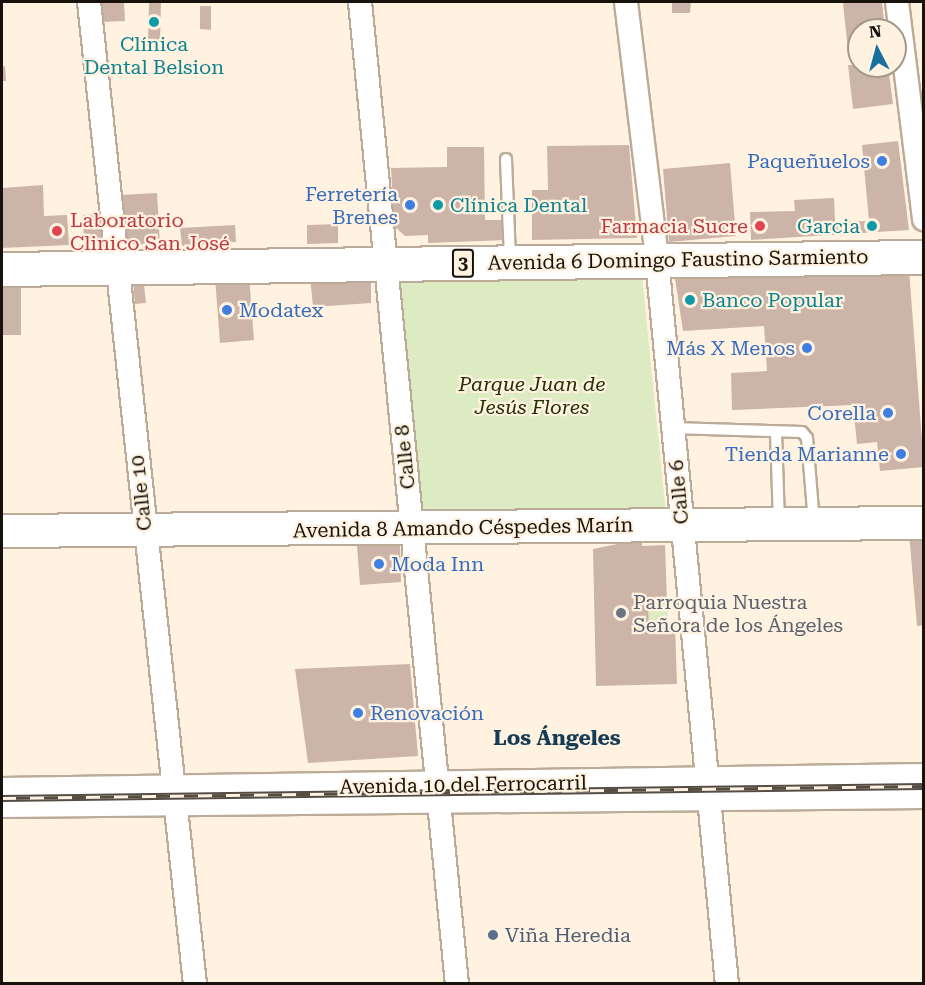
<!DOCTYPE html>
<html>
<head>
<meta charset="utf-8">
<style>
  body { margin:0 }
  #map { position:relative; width:925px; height:985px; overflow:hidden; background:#fff2e0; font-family:"Roboto Serif",serif }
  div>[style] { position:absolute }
  .green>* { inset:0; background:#dcebc1 }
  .building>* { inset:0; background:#cdb4a8 }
  .roads { filter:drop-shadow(2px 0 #bbab97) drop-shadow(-2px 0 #bbab97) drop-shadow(0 2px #bbab97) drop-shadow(0 -2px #bbab97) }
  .lane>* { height:10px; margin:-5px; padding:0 5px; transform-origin:5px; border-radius:5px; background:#fff }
  .street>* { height:22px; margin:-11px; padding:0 11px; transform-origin:11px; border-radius:11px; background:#fff }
  .secondary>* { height:32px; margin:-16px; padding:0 16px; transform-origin:16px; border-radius:16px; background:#fff }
  .primary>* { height:33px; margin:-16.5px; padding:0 16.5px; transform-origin:16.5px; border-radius:16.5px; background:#fff }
  .rail>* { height:7px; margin-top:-3.5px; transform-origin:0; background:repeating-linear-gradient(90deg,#fff2e0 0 14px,#554d44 0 28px); box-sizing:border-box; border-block:2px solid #554d44 }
  .dots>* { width:16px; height:16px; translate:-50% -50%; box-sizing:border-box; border:3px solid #fff2e0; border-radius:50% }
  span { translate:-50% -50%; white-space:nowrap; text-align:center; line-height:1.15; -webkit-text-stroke:4.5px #fff2e0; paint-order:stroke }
  .shield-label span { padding:2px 4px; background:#fff2e0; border:2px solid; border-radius:4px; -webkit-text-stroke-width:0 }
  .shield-label { font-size:18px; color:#17120b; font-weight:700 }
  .culture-label { font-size:20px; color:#0d838f }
  .left { translate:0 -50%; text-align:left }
  .right { translate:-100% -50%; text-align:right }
  .shop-label { font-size:20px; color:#366cbe }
  .health-label { font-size:20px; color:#be3a42 }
  .street-label { font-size:20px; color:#17120b }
  .park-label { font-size:20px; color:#243000; font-style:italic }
  .worship-label { font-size:20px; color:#5b616d }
  .service-label { font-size:20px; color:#4e5e75 }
  .neighbourhood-label { font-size:21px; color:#153c54; font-weight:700 }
  .frame { position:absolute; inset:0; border:3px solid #17120b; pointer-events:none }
  .north { position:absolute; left:847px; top:18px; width:60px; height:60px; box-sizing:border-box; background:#fff2e0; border:2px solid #a2988b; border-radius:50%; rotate:354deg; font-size:16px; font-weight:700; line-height:24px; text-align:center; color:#17120b }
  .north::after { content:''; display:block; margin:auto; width:21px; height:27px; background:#17709f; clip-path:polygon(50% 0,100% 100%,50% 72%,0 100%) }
</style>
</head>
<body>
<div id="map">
  <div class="green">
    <div style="clip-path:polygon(397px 276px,642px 276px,666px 514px,421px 518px)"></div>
    <div style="clip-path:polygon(667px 601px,668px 624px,649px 625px,648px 602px)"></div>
  </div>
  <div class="building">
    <div style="clip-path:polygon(101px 2px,124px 2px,125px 21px,102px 22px)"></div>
    <div style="clip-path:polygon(672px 2px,691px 2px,690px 13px,672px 13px)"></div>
    <div style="clip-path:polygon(882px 2px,885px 30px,859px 30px,859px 50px,848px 51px,843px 3px)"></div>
    <div style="clip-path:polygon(149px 3px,161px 3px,160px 41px,148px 41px)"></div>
    <div style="clip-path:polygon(200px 6px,211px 6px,211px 30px,200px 29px)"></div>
    <div style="clip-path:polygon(848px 65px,888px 66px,893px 104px,853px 109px)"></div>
    <div style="clip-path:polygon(5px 66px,6px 81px,2px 81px,2px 67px)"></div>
    <div style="clip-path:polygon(898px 141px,909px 230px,751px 240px,750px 212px,795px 211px,794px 200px,834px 198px,835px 222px,869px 221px,862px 145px)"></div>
    <div style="clip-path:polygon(629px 145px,637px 238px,532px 240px,532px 190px,548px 190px,547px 146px)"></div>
    <div style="clip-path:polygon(447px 147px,484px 147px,485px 220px,506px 220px,507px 240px,428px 243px,428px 235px,405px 236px,394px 226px,391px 168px,447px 167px)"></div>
    <div style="clip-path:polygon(730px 163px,736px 236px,669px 242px,663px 169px)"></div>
    <div style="clip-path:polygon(43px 185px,44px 216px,67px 215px,69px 245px,2px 248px,2px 188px)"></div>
    <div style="clip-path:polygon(157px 193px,160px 245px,128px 244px,121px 195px)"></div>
    <div style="clip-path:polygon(103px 214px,104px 244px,84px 245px,83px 215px)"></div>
    <div style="clip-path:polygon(338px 224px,338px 243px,307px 244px,307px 225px)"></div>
    <div style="clip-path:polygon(235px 225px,236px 242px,182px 246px,180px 228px)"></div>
    <div style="clip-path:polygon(909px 269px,924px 467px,880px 471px,877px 442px,857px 444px,853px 405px,732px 410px,731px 373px,767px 371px,764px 326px,683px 331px,674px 272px)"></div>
    <div style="clip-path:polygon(361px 273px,371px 281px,371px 303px,313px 307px,310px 276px)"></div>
    <div style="clip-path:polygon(249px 275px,254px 340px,220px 343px,215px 278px)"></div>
    <div style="clip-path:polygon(2px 276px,21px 276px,21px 335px,2px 335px)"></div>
    <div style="clip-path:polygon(143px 276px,146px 303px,135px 304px,133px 281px)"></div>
    <div style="clip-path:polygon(924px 531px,924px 625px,917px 626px,909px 533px)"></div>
    <div style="clip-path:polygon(642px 539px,642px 546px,665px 545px,667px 601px,648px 602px,649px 625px,675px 624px,677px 684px,596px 686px,593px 549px)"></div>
    <div style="clip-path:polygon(400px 545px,401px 582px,360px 585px,357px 546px)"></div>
    <div style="clip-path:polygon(410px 664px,418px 756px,308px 763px,295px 669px)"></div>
  </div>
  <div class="roads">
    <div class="lane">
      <div style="left:506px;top:159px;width:99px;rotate:87.7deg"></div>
      <div style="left:673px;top:428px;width:129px;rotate:1.8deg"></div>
      <div style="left:802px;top:432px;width:8px;rotate:50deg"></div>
      <div style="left:807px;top:438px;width:85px;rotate:85.3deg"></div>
      <div style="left:776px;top:432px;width:89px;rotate:88.1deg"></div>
    </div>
    <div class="street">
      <div style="left:89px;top:2px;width:988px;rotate:83.84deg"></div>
      <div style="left:360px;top:2px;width:987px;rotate:84.36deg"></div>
      <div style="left:626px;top:2px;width:260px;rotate:83.1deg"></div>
      <div style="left:657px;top:260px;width:727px;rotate:84.48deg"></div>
      <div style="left:897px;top:2px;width:219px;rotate:82.9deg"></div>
      <div style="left:2px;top:789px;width:922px;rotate:-0.87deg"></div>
      <div style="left:2px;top:806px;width:922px;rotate:-0.56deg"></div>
    </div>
    <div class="secondary">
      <div style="left:2px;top:531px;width:922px;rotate:-0.5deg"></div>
    </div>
    <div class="primary">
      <div style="left:2px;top:269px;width:922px;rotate:-0.75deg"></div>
    </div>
  </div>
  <div class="rail">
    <div style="left:2px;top:798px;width:922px;rotate:-0.75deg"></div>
  </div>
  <div class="dots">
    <div style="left:154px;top:22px;background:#0f9aa8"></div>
    <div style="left:882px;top:161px;background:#3f7fe0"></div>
    <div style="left:410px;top:205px;background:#3f7fe0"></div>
    <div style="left:438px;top:205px;background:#0f9aa8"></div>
    <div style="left:760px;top:226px;background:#e0444e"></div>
    <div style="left:872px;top:226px;background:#0f9aa8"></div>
    <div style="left:57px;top:231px;background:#e0444e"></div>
    <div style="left:690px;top:300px;background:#0f9aa8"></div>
    <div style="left:227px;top:310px;background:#3f7fe0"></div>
    <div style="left:807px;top:348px;background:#3f7fe0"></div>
    <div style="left:888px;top:413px;background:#3f7fe0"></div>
    <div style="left:901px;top:454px;background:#3f7fe0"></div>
    <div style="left:379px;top:564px;background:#3f7fe0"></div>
    <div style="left:621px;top:613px;background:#6b7280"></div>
    <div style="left:358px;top:713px;background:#3f7fe0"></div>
    <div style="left:493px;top:935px;background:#5c6f8a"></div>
  </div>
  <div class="shield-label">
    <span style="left:463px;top:263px">3</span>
  </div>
  <div class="culture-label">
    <span style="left:154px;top:56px">Clínica<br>Dental Belsion</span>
    <span class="left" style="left:450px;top:205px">Clínica Dental</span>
    <span class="right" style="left:860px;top:226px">Garcia</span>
    <span class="left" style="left:702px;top:300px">Banco Popular</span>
  </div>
  <div class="shop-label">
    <span class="right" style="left:870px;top:161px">Paqueñuelos</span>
    <span class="right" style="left:398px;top:206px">Ferretería<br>Brenes</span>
    <span class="left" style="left:239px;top:310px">Modatex</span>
    <span class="right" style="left:795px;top:348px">Más X Menos</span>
    <span class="right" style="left:876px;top:413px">Corella</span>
    <span class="right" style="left:889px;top:454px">Tienda Marianne</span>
    <span class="left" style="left:391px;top:564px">Moda Inn</span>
    <span class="left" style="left:370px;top:713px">Renovación</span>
  </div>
  <div class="health-label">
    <span class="left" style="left:70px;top:232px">Laboratorio<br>Clinico San José</span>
    <span class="right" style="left:748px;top:226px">Farmacia Sucre</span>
  </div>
  <div class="street-label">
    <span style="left:678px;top:260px;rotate:-1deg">Avenida 6 Domingo Faustino Sarmiento</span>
    <span style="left:405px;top:457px;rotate:-96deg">Calle 8</span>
    <span style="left:679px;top:492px;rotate:-95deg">Calle 6</span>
    <span style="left:141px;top:493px;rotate:-96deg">Calle 10</span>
    <span style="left:463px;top:528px;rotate:-1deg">Avenida 8 Amando Céspedes Marín</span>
    <span style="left:463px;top:785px;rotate:-1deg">Avenida 10 del Ferrocarril</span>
  </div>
  <div class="park-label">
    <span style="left:532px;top:396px">Parque Juan de<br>Jesús Flores</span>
  </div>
  <div class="worship-label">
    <span class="left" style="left:633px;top:614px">Parroquia Nuestra<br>Señora de los Ángeles</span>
  </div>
  <div class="service-label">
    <span class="left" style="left:505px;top:935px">Viña Heredia</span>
  </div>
  <div class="neighbourhood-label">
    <span style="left:557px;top:738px">Los Ángeles</span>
  </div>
  <div class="frame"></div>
  <div class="north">N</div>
</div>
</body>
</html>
